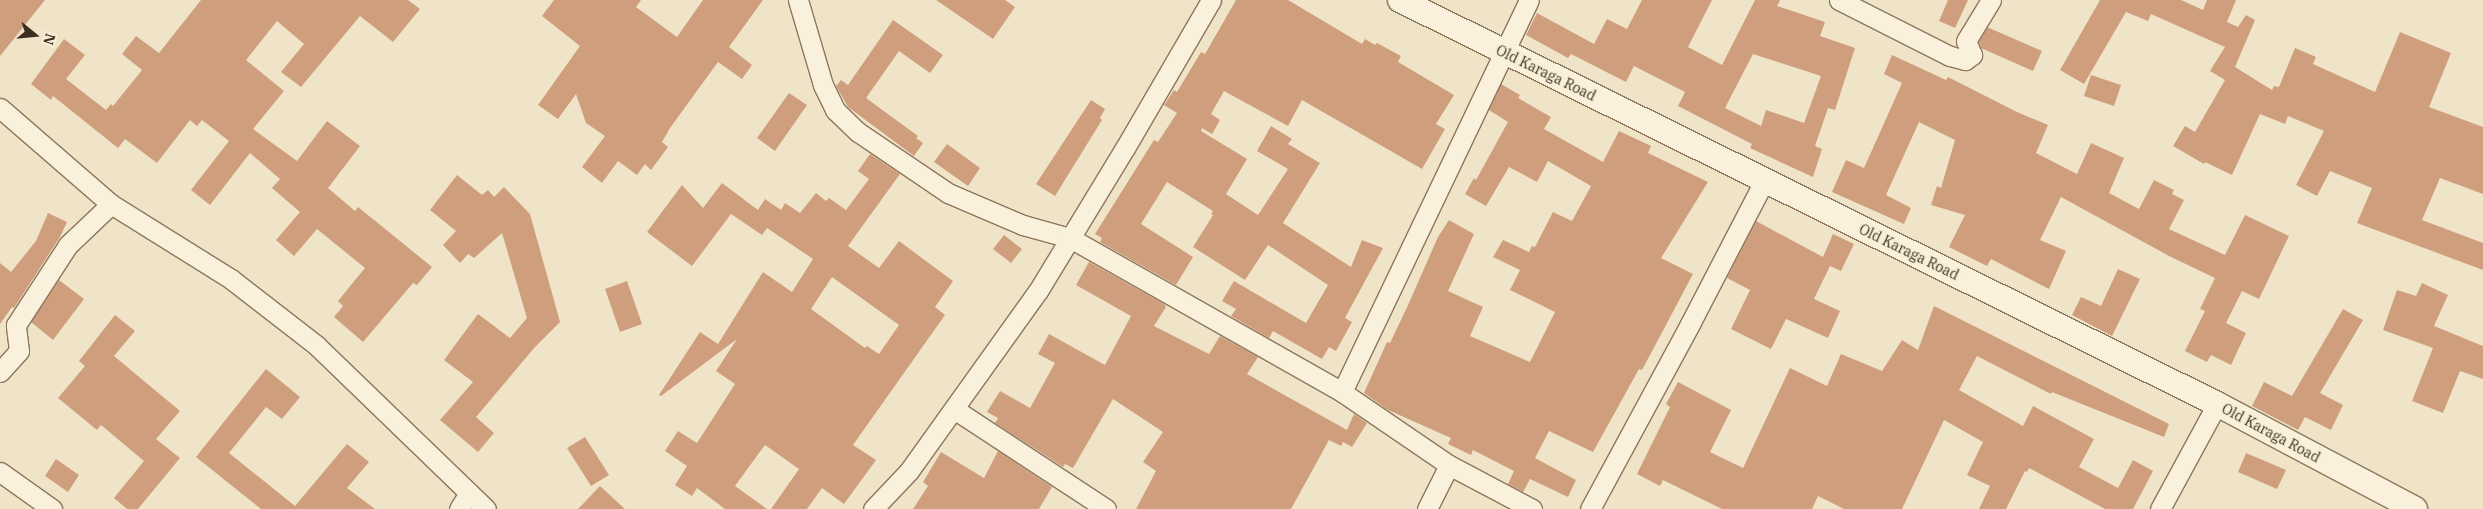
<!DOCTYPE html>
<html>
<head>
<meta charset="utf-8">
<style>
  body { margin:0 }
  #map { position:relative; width:2483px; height:509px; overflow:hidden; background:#f0e4c8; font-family:"IBM Plex Serif",serif }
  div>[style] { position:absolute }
  .building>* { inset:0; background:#cf9f7d }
  .roads { filter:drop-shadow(1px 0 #8d765c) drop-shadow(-1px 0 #8d765c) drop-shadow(0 1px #8d765c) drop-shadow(0 -1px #8d765c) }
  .minor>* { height:19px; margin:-9.5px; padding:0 9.5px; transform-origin:9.5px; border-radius:9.5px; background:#faf1dc }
  .tertiary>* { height:24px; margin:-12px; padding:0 12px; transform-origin:12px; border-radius:12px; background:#faf1dc }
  span { translate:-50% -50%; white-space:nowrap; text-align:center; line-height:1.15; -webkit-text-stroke:4px #f7eed8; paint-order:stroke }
  .street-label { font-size:14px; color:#3d2e20 }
  .north { position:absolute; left:10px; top:10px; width:50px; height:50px; -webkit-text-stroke:4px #f7eed8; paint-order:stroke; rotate:107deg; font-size:14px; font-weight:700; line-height:20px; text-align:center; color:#3d2e20 }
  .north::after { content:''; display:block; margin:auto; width:18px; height:22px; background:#3d2e20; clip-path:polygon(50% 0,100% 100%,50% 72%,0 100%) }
</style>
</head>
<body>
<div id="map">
  <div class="building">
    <div style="clip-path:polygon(0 0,45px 0,0 56px)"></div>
    <div style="clip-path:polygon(201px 0,408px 0,420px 9px,393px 42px,360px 16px,301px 87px,281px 72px,304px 44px,277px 21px,246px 60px,284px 91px,253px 129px,297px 161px,327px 121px,360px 146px,328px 188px,355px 211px,358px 207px,432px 267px,417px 285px,413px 283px,363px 342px,334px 317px,343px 306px,338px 301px,365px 268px,317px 229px,294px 256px,276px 240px,300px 212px,272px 188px,280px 179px,250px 153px,210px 205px,191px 190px,229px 141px,202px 120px,197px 126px,190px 120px,157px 163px,125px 139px,118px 148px,53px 96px,51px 100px,31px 84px,64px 39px,85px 55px,66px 79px,106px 110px,111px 104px,113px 106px,142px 70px,122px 54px,136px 36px,159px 53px)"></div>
    <div style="clip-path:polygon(554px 0,641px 0,636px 7px,677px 37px,703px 0,763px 0,729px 47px,752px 65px,742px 79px,718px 62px,670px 128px,662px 142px,668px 147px,651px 170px,645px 164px,637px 175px,618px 161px,602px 183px,582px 167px,605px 136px,586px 123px,576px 94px,558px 119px,538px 105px,580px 46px,542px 16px)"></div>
    <div style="clip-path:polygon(936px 0,1005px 0,1015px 7px,993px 39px)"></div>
    <div style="clip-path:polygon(1236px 0,1288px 0,1362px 44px,1365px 39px,1375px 45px,1377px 43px,1401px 56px,1398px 62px,1454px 95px,1436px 124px,1445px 129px,1422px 169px,1302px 100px,1288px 126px,1224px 91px,1211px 114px,1220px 120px,1212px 134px,1202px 128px,1201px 131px,1247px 159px,1226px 194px,1258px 215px,1288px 169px,1257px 151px,1271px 126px,1292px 139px,1288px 144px,1320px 163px,1283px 223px,1351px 267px,1362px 240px,1383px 248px,1345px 318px,1352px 322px,1336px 351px,1329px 347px,1322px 359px,1273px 331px,1269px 338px,1231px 316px,1236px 309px,1222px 301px,1234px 281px,1306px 323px,1328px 285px,1268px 245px,1245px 280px,1193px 247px,1213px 215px,1211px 214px,1213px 211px,1167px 182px,1141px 224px,1193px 257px,1176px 285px,1100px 242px,1102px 238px,1095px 234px,1154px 140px,1158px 142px,1177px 113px,1164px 105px,1174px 90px,1177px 92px,1201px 52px,1205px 54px)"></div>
    <div style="clip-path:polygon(evenodd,1642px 0,1712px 0,1688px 47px,1722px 65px,1755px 0,1780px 0,1777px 6px,1825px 22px,1820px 36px,1855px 48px,1835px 110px,1828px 108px,1815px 146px,1822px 149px,1813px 177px,1750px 148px,1752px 144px,1678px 106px,1685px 92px,1634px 66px,1626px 82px,1571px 54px,1568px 58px,1526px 35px,1537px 13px,1594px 44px,1607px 19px,1627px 29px,1642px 0,1753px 54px,1821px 76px,1804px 123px,1766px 110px,1761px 126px,1725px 108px,1753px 54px)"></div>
    <div style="clip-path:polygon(1948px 0,1968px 0,1955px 28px,1939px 21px)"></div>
    <div style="clip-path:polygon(2100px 0,2181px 0,2203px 10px,2207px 0,2236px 0,2227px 22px,2238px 27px,2246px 15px,2255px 20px,2235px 67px,2272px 90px,2274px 86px,2279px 87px,2295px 48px,2316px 57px,2313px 64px,2375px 92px,2400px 32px,2451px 53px,2429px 107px,2483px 127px,2483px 194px,2440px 178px,2422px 220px,2483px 243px,2483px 270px,2357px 223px,2372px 188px,2330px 171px,2317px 196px,2296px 185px,2324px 131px,2288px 116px,2285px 124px,2260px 114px,2232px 175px,2205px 162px,2204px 164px,2173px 146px,2185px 126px,2195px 132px,2225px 80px,2210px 71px,2225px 47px,2151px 14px,2148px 21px,2126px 12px,2084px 84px,2060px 70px)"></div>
    <div style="clip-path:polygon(893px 20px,943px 55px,930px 73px,899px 51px,866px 98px,918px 136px,916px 138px,923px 143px,914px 156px,848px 107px,836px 86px,841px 80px,848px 85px)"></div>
    <div style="clip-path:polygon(1987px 27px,2042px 51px,2033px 71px,1981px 48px,1979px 42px)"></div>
    <div style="clip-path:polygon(1892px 55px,1946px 80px,1948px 77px,2017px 112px,2048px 125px,2036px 153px,2077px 174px,2091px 143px,2124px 158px,2109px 193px,2139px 209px,2154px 180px,2174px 190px,2172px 194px,2184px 200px,2169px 229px,2225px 255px,2245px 215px,2289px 236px,2259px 299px,2242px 291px,2226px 323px,2246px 333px,2231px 365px,2211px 355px,2207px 362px,2185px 351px,2205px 311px,2200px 309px,2215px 278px,2171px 257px,2061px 197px,2040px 240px,2066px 251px,2049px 289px,1991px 259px,1987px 266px,1949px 247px,1965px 215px,1931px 205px,1937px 186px,1941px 188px,1955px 140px,1919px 122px,1886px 195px,1911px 208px,1904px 224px,1832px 192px,1846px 160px,1864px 168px,1902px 83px,1884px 74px)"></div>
    <div style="clip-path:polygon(2091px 75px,2121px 85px,2114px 106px,2084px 96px)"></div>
    <div style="clip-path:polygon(1501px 84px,1520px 95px,1518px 98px,1551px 117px,1544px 129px,1603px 162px,1619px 131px,1651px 146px,1648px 153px,1708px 182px,1661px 258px,1693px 274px,1642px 370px,1639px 369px,1593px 452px,1549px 431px,1535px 458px,1576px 480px,1568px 497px,1530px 479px,1523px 492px,1508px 484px,1514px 471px,1473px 450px,1471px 455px,1448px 444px,1451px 438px,1388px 410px,1364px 393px,1387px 342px,1390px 343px,1408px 305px,1438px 237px,1449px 220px,1474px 234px,1448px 291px,1483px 307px,1470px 336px,1530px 362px,1555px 312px,1510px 290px,1520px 270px,1493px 257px,1503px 240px,1529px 252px,1532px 246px,1535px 247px,1553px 212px,1572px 221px,1591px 186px,1548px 161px,1537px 182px,1509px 167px,1486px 206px,1465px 194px,1474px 178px,1476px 180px,1508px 122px,1489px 110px)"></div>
    <div style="clip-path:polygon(789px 93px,807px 105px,775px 151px,757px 138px)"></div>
    <div style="clip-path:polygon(1091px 100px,1105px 109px,1100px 118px,1102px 120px,1055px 196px,1036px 184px)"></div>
    <div style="clip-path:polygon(947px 144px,980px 168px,968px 186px,934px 162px)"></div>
    <div style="clip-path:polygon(evenodd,870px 154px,900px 174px,848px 246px,879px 268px,899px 241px,953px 281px,935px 307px,945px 315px,853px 445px,876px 460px,844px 504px,822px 488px,807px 509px,771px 509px,799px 469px,765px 445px,735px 486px,767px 509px,725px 509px,697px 488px,692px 496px,675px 485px,687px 466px,665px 451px,678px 431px,697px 443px,735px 384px,716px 371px,737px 339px,661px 396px,659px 395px,700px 332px,718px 344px,763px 272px,792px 292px,813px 259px,767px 228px,762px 235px,731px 214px,692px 266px,647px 232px,682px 185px,703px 208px,722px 183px,758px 210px,765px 199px,781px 210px,785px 203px,800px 213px,816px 193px,826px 201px,829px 198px,846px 210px,869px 179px,858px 171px,870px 154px,832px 277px,899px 325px,879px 354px,867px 346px,865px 348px,811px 309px,832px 277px)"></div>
    <div style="clip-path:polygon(457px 175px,482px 195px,488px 190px,494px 197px,504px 187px,530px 214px,560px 322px,535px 347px,476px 417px,494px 433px,478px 452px,440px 420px,473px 382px,444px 360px,478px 314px,510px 338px,527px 318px,502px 233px,474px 258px,468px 254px,460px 263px,443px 245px,456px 231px,430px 210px)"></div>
    <div style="clip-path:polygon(48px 213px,67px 222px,60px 237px,14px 308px,12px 307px,0 324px,0 263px,11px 272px,36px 241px)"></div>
    <div style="clip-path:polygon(1756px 221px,1823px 257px,1833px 234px,1854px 244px,1841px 271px,1830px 266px,1814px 299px,1840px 311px,1828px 338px,1786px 319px,1771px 349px,1731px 329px,1750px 290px,1727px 278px)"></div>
    <div style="clip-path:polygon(1004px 235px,1022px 249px,1011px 263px,993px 249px)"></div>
    <div style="clip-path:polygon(1089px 262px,1164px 304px,1166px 307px,1154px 326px,1209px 354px,1220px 336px,1258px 357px,1247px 374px,1347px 430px,1354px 414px,1367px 423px,1352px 447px,1343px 442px,1341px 446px,1329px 440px,1291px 509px,1136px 509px,1156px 471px,1143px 462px,1163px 432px,1113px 399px,1073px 468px,1065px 464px,1063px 467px,995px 423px,998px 418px,987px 412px,1000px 391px,1030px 408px,1055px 363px,1038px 354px,1049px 334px,1105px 365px,1131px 316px,1076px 285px)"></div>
    <div style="clip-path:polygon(2118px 269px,2140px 279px,2112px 336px,2072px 315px,2081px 297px,2101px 306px)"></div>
    <div style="clip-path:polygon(59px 280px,84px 299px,53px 340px,31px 322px)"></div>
    <div style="clip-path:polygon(627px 281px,642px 324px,620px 332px,605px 289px)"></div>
    <div style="clip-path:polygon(2422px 283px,2448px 295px,2434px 326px,2483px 346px,2483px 379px,2460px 371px,2443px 413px,2412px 401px,2433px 348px,2383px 330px,2397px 290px,2416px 296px)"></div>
    <div style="clip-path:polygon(1934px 306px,2169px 424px,2164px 437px,2052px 392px,2051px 394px,1977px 356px,1959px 390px,2023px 426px,2033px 406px,2094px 439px,2079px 467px,2118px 488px,2133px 460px,2153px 471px,2133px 509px,2105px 509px,2029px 468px,2027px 472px,2025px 471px,2006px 509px,1979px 509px,1990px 486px,1967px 475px,1983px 442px,1944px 420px,1902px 509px,1844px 509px,1818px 496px,1812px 509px,1722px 509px,1663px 480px,1660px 486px,1637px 474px,1670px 407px,1666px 404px,1678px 382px,1731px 410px,1710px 452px,1743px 468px,1790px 368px,1827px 386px,1841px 354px,1882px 371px,1902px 340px,1918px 350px)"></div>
    <div style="clip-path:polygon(2343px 309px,2363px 320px,2320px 393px,2343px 405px,2331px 430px,2305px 417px,2298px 430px,2252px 406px,2264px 382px,2292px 396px)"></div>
    <div style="clip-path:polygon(115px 315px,135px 331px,114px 356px,180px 411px,156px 439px,180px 458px,138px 509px,127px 509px,114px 498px,144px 461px,101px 425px,97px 430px,58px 398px,85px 366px,79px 361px)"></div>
    <div style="clip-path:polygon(266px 369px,300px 397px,282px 419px,266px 407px,229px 453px,295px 506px,347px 444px,369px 462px,347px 488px,375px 509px,261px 509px,196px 457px)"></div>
    <div style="clip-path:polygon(585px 437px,609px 475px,591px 486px,567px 448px)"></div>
    <div style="clip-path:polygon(998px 451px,1052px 487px,1039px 509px,913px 509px,928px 486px,923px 482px,941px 452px,984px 478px)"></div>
    <div style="clip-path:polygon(2246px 453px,2286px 470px,2277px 489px,2238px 472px)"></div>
    <div style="clip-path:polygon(56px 459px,79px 475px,68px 492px,45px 476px)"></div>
    <div style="clip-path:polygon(600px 486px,625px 509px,578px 509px)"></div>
  </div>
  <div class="roads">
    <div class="minor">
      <div style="left:798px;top:0;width:89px;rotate:73.6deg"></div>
      <div style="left:823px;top:85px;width:28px;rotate:64deg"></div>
      <div style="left:835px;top:110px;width:32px;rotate:44deg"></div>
      <div style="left:858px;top:132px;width:109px;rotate:34.1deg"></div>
      <div style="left:948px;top:193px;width:82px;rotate:23.1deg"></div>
      <div style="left:1023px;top:225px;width:49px;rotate:15.5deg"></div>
      <div style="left:1070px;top:238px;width:313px;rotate:29.5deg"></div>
      <div style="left:1342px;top:392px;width:434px;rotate:-64.5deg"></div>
      <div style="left:1839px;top:0;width:124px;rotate:26.8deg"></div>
      <div style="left:1950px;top:56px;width:16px;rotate:15deg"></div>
      <div style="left:1965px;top:60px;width:9px;rotate:-36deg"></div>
      <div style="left:1972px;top:55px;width:15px;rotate:-113deg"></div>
      <div style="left:1966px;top:41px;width:48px;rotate:-58.6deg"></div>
      <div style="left:0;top:108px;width:147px;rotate:40.9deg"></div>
      <div style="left:111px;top:204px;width:142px;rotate:32deg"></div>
      <div style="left:231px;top:279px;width:108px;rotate:37.8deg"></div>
      <div style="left:316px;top:345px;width:236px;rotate:44deg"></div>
      <div style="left:0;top:372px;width:28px;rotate:-48deg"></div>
      <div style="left:19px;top:351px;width:26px;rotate:-97deg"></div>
      <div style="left:16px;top:325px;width:95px;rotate:-57deg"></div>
      <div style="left:68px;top:245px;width:59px;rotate:-43.6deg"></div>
      <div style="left:1342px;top:392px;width:130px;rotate:34.3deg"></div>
      <div style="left:1449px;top:465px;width:94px;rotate:27.9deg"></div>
      <div style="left:954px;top:409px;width:182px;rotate:33.3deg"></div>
      <div style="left:0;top:472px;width:64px;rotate:35.4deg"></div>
      <div style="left:459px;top:509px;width:19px;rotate:-58deg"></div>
      <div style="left:873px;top:509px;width:52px;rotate:-46.5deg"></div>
      <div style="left:909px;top:471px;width:221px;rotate:-54.4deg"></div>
      <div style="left:1038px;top:291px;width:167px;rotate:-58.7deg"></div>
      <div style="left:1125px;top:148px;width:171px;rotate:-59.8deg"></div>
      <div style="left:1427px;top:509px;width:49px;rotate:-63.4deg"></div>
      <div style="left:1590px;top:509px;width:210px;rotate:-61.6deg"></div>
      <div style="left:1690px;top:324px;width:161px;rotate:-62.6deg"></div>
      <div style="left:2160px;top:509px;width:119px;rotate:-61.5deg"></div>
    </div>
    <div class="tertiary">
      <div style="left:1400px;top:0;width:911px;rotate:26.31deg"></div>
      <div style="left:2217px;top:404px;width:224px;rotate:27.9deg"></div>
    </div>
  </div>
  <div class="street-label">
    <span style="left:1546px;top:73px;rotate:26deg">Old Karaga Road</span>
    <span style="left:1909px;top:252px;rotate:26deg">Old Karaga Road</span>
    <span style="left:2271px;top:433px;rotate:28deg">Old Karaga Road</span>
  </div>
  <div class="north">N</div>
</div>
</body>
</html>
